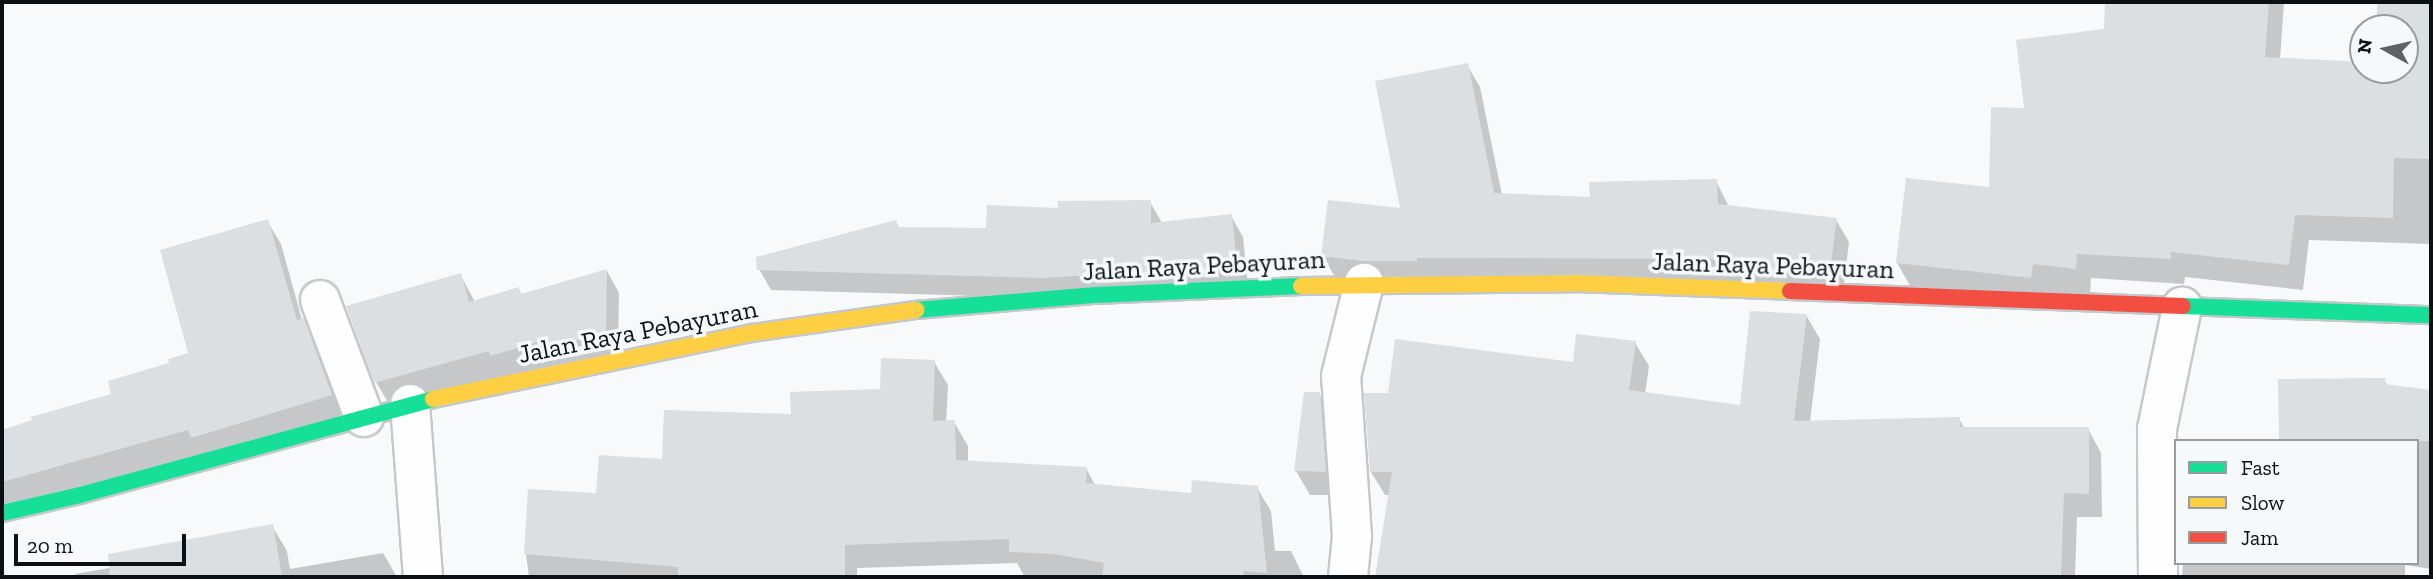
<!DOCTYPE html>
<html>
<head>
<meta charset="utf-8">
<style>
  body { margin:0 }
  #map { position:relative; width:2433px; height:579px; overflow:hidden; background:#f7f9fb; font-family:"Zilla Slab",serif }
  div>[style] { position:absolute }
  .shadow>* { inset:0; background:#0003 }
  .building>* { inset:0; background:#dbdfe2 }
  .roads { filter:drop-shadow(2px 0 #c4c8cb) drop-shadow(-2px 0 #c4c8cb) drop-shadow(0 2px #c4c8cb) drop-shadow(0 -2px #c4c8cb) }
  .street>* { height:38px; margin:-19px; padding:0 19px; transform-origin:19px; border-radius:19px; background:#fefefe }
  .fast>* { height:16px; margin:-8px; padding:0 8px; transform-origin:8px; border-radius:8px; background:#16e098 }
  .slow>* { height:16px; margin:-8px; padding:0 8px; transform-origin:8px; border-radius:8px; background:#ffcf43 }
  .jam>* { height:16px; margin:-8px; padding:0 8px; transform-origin:8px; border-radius:8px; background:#f24e42 }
  span { translate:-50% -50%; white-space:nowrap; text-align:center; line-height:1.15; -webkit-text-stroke:7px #f6f9fc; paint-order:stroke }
  .street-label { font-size:26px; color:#0b1014 }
  .frame { position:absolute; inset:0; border:4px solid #0b1014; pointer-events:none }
  .legend { position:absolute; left:2174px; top:439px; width:245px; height:126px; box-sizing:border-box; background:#f6f9fc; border:2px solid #989c9f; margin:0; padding:9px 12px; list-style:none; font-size:21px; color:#0b1014 }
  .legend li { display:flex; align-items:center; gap:14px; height:35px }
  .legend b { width:35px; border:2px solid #989c9f }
  .north { position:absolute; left:2349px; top:14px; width:70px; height:70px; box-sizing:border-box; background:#f6f9fc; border:2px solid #989c9f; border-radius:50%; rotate:278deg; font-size:19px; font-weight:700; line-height:28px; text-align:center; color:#0b1014 }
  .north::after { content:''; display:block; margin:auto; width:24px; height:32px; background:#5e6265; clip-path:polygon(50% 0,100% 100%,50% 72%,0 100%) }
  .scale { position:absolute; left:14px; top:534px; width:172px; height:32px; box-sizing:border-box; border:4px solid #0b1014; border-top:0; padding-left:9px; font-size:21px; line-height:24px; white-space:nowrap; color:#0b1014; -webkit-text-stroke:5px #f6f9fc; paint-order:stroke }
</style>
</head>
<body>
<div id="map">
  <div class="shadow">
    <div style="clip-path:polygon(2107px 2px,2284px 2px,2280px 60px,2363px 64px,2363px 70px,2405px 70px,2405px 28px,2378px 28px,2379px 2px,2431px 2px,2431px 244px,2309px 240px,2303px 290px,2185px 277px,2184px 284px,2091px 278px,2090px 294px,1912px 289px,1897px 263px,1991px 189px,2026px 110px,2106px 30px)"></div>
    <div style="clip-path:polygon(1467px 65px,1480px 87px,1502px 195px,1592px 198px,1716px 181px,1729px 207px,1836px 220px,1849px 242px,1843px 293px,1336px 279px,1323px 256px,1402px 210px)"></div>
    <div style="clip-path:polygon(1150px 202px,1162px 223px,1231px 216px,1243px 237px,1248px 287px,1054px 298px,771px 290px,759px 269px,896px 222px,899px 228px,988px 229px,1060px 209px)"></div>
    <div style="clip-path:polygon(267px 221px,281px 244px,302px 320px,316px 343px,344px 418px,2px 519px,2px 432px,113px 395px,190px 354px)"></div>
    <div style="clip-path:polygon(607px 271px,619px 293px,618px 354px,389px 404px,376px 382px,461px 276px,475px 302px,521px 295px)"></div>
    <div style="clip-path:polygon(1806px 315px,1820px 339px,1810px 422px,1959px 419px,1965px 429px,2088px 429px,2101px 453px,2102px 517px,2077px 517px,2075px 577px,1377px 577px,1390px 495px,1385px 495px,1371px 472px,1389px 395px,1574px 364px,1635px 343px,1649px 366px,1645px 394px,1742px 407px)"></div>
    <div style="clip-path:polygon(934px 362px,948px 385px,946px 423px,954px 422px,968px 446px,968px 462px,1086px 468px,1095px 485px,1192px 495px,1257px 488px,1271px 511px,1275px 551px,1291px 551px,1304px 577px,1024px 576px,1017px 563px,857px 568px,857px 577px,529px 577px,526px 554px,597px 494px,664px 461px,792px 416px,881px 390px)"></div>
    <div style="clip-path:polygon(2384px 380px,2388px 386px,2431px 392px,2431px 569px,2405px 565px,2405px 577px,2182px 577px,2183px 563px,2417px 563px,2417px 441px,2281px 441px)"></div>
    <div style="clip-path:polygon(1319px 394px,1333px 418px,1338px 495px,1310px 495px,1296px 471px)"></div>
    <div style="clip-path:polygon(272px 526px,287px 551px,290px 569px,383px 553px,397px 577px,76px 577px,75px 574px,173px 557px)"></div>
  </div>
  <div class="building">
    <div style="clip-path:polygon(2105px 2px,2269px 2px,2265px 57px,2363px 62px,2363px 70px,2405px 70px,2405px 28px,2377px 28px,2377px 2px,2431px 2px,2431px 159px,2394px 158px,2393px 218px,2295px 215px,2289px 265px,2171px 252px,2171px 259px,2077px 254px,2076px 269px,2033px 264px,2031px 278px,1896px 263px,1906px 178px,1989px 187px,1991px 107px,2024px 108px,2016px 40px,2104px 29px)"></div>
    <div style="clip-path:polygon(1468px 63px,1494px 193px,1590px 197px,1589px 182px,1717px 179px,1718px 204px,1837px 218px,1830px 271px,1746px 267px,1747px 259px,1417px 258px,1417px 261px,1362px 261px,1321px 256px,1328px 200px,1400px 208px,1375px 81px)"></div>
    <div style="clip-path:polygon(1151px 200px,1151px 223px,1232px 214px,1237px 267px,1041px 278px,757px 270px,756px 257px,896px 220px,898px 227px,986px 228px,987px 205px,1058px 208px,1058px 201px)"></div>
    <div style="clip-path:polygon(268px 219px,297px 320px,304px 318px,332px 395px,191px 438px,188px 430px,2px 482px,2px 430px,32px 420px,31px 417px,111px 394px,108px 381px,169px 363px,168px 359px,188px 353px,160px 250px)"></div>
    <div style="clip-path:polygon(607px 269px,606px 332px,540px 350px,537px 342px,490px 356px,489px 351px,374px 383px,346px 306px,461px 273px,469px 302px,519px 287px,521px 294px)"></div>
    <div style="clip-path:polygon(1750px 311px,1807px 314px,1794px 421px,1960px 417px,1960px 427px,2089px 427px,2089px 494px,2064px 493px,2061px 577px,1375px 577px,1392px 472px,1370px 472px,1364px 393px,1388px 393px,1395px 339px,1573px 362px,1576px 334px,1636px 341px,1629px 390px,1740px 405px)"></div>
    <div style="clip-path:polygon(881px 358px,935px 360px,933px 421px,955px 420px,956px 460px,1087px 467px,1086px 483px,1191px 493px,1192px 480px,1258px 486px,1267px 573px,1244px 571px,1243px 577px,1102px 577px,1104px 563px,1054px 554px,1009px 552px,1009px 539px,845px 545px,845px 577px,678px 577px,678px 567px,524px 554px,528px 489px,596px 493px,599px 455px,662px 459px,664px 410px,791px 414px,790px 392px,880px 389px)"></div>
    <div style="clip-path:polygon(2385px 378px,2385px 384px,2431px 390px,2431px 441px,2279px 441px,2278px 379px)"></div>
    <div style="clip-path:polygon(1304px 392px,1320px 392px,1326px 472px,1294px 471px)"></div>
    <div style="clip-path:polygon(273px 524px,282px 577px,110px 577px,108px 554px)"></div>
  </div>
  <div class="roads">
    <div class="street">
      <div style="left:320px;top:300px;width:125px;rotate:69.4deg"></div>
      <div style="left:410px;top:404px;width:173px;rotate:85.7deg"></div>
      <div style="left:1348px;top:577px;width:41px;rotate:-84.4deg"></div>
      <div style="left:1352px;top:536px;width:160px;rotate:-93.9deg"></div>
      <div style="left:1341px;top:376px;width:96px;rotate:-76.1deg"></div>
      <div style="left:2158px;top:577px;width:148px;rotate:-90.4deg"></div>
      <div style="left:2157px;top:429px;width:125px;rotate:-78.4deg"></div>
    </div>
    <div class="fast">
      <div style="left:2183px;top:306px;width:248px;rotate:2.1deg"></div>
      <div style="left:916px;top:310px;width:181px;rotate:-4.8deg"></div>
      <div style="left:1096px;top:295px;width:205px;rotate:-2.5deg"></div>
      <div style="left:2px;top:513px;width:80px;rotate:-13deg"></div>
      <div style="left:80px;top:495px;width:366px;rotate:-15.2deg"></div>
    </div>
    <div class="slow">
      <div style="left:1301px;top:286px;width:274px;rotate:-0.6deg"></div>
      <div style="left:1575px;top:283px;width:215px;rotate:2.1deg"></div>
      <div style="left:433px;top:399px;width:326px;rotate:-11.7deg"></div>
      <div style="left:752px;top:333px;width:166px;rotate:-8deg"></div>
    </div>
    <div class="jam">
      <div style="left:1790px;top:291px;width:393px;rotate:2.2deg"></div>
    </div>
  </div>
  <div class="street-label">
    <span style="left:1204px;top:266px;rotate:-3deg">Jalan Raya Pebayuran</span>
    <span style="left:1773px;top:266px;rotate:2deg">Jalan Raya Pebayuran</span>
    <span style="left:638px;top:332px;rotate:-11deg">Jalan Raya Pebayuran</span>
  </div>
  <div class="frame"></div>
  <ul class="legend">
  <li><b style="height:9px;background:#16e098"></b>Fast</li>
  <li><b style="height:9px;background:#ffcf43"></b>Slow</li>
  <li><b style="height:9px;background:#f24e42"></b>Jam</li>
  </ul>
  <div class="north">N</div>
  <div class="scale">20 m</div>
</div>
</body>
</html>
